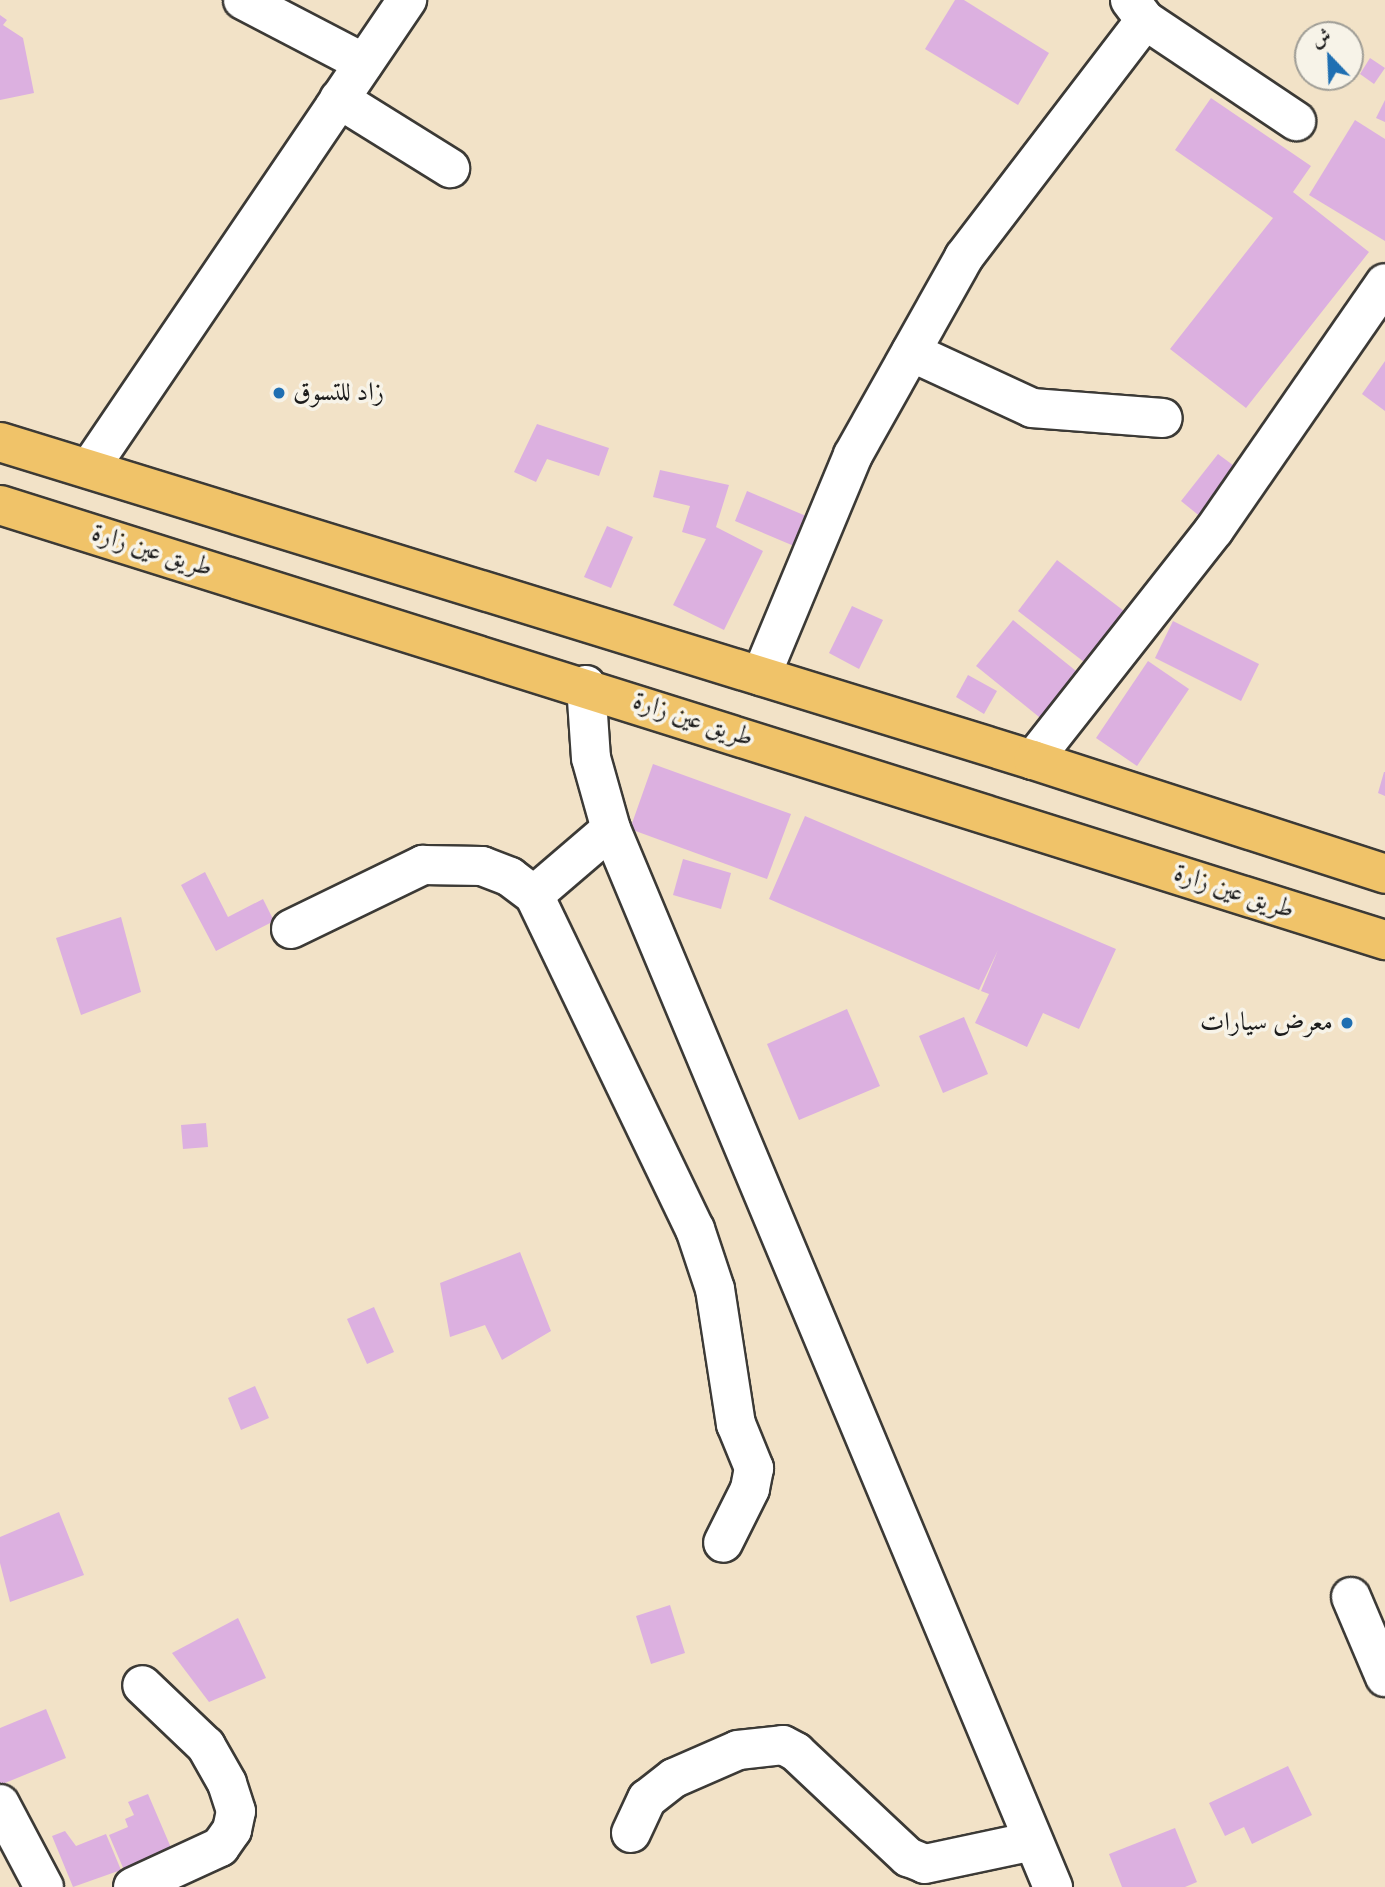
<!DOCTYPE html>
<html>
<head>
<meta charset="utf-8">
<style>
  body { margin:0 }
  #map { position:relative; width:1385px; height:1887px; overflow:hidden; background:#f2e2c7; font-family:"IM FELL English",Amiri,serif }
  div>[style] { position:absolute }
  .building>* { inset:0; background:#dcb0e0 }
  .roads { filter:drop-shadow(2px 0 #3c3a36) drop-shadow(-2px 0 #3c3a36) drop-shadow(0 2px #3c3a36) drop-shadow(0 -2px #3c3a36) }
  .street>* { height:38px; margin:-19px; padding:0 19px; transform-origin:19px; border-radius:19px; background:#fff }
  .primary>* { height:38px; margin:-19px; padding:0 19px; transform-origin:19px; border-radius:19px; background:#f0c369 }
  .dots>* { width:19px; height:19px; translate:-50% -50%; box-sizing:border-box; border:4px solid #f7f3e8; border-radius:50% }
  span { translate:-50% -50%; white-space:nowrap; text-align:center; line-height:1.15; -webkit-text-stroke:7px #f7f3e8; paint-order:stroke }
  .poi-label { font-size:26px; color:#1c1c1c }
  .left { translate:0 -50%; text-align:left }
  .right { translate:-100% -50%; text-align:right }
  .street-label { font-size:26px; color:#1c1c1c }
  .north { position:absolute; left:1294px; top:21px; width:70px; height:70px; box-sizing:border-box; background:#f7f3e8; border:2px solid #9f9d96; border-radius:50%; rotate:337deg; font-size:19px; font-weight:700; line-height:28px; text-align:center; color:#1c1c1c }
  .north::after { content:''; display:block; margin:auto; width:24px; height:32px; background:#1f6fb2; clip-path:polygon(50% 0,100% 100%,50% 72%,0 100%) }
</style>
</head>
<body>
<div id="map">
  <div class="building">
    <div style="clip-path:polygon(955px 0,964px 0,1049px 53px,1018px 105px,925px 49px)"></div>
    <div style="clip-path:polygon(0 15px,7px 20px,3px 25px,23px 38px,34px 93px,0 100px)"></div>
    <div style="clip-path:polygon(1370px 58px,1385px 68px,1374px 84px,1360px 74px)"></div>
    <div style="clip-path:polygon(1211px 98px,1311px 166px,1293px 192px,1369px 252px,1246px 408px,1170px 349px,1273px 218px,1175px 150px)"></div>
    <div style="clip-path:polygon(1385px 100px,1385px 122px,1376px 118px)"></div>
    <div style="clip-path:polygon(1355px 120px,1385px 139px,1385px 241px,1309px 195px)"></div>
    <div style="clip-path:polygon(1385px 361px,1385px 411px,1362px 394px)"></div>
    <div style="clip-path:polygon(537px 424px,609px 448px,599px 476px,547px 459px,536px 482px,514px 472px)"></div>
    <div style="clip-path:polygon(1218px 454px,1245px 474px,1207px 522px,1181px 501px)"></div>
    <div style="clip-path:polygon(660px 470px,729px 485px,716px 527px,763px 551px,724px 630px,673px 605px,706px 539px,682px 532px,690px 506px,653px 497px)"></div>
    <div style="clip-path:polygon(747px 491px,806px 516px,794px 546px,735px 521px)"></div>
    <div style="clip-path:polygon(607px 526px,633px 537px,611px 588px,584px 577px)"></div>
    <div style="clip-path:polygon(1057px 560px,1128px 614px,1088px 665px,1018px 611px)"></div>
    <div style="clip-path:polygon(852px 606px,883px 620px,859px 669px,829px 653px)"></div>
    <div style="clip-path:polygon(1013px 620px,1081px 675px,1044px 721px,976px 666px)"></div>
    <div style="clip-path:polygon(1173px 621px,1259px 664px,1241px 701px,1155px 658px)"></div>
    <div style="clip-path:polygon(1148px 661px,1189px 689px,1137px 766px,1096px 738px)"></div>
    <div style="clip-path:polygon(968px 675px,997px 691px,984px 714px,956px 697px)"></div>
    <div style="clip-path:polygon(653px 764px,791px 814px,767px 879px,630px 829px)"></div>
    <div style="clip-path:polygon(1384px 772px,1385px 772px,1385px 796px,1378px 793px)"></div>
    <div style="clip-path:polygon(805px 816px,1116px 949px,1079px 1029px,1043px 1013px,1027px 1047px,975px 1023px,989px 994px,981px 991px,998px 950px,979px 990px,769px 899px)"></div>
    <div style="clip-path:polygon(683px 859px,731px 873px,721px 909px,673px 895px)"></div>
    <div style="clip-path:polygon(205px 872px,228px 917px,263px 899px,274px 921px,216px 951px,181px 885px)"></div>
    <div style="clip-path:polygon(121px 917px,141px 992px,81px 1015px,56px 938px)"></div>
    <div style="clip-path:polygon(847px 1009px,880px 1086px,799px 1120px,767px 1044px)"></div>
    <div style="clip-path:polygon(964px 1017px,988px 1074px,943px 1093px,919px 1036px)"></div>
    <div style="clip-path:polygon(206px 1123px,208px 1147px,183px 1149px,181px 1125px)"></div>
    <div style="clip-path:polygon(520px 1252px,551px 1331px,502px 1360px,485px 1325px,450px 1337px,440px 1283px)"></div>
    <div style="clip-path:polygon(374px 1307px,394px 1352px,367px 1364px,347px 1319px)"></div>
    <div style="clip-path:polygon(255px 1386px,269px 1418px,241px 1430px,228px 1398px)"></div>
    <div style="clip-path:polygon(59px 1512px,84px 1575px,10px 1602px,0 1563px,0 1537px)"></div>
    <div style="clip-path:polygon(670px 1605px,685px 1653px,651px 1664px,636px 1616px)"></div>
    <div style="clip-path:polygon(238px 1618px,266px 1678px,209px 1702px,172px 1653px)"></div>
    <div style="clip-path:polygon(46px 1709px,66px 1758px,0 1785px,0 1728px)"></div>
    <div style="clip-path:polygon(1288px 1766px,1312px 1815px,1252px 1844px,1244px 1827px,1225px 1836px,1209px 1803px)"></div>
    <div style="clip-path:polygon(148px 1794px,172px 1850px,124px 1870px,109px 1835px,128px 1827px,125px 1819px,134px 1815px,128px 1802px)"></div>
    <div style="clip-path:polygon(1175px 1828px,1197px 1882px,1185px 1887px,1122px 1887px,1109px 1854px)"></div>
    <div style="clip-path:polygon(65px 1831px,76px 1846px,106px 1834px,121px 1870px,73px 1887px,52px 1836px)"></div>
  </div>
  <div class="roads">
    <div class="street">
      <div style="left:243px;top:0;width:136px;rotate:27.5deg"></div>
      <div style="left:1145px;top:20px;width:182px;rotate:33.8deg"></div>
      <div style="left:339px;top:99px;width:131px;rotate:31.9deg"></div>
      <div style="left:911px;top:352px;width:133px;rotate:24.8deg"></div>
      <div style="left:1032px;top:408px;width:131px;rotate:4.4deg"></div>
      <div style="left:89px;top:469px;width:567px;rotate:-55.86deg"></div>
      <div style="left:761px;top:676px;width:239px;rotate:-67.4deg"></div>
      <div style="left:853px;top:455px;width:227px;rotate:-60.7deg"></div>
      <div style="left:964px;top:257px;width:298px;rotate:-52.6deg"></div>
      <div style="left:1145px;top:20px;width:25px;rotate:-127deg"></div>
      <div style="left:586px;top:685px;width:73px;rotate:86.1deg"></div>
      <div style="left:591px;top:758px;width:74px;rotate:74.3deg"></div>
      <div style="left:611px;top:829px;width:1147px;rotate:67.33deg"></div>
      <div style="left:1033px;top:760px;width:293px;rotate:-51.8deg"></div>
      <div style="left:1214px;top:530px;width:300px;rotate:-55.3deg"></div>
      <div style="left:534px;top:895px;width:101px;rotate:-40.6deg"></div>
      <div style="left:291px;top:929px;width:147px;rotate:-25.9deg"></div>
      <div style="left:423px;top:865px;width:59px;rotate:1deg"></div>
      <div style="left:482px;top:866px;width:30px;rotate:21deg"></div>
      <div style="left:510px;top:877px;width:30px;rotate:37deg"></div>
      <div style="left:534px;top:895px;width:371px;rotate:64.3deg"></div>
      <div style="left:695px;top:1229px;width:63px;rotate:71.6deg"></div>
      <div style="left:715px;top:1289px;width:137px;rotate:81.2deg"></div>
      <div style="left:736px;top:1424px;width:48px;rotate:67.8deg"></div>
      <div style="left:754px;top:1468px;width:21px;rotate:101deg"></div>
      <div style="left:750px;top:1489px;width:60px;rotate:116.6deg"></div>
      <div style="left:1351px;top:1597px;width:87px;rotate:67deg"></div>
      <div style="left:0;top:1804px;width:94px;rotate:62.1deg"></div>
      <div style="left:631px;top:1833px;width:38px;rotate:-65deg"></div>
      <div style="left:647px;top:1799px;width:34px;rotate:-38deg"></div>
      <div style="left:674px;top:1778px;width:70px;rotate:-23.6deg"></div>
      <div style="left:738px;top:1750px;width:45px;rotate:-6.3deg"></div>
      <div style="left:783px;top:1745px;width:15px;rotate:28deg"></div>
      <div style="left:796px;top:1752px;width:154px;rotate:43.2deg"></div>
      <div style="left:908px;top:1857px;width:18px;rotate:22deg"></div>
      <div style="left:925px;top:1864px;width:110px;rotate:-12deg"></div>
      <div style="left:133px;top:1887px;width:96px;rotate:-24.7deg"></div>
      <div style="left:220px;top:1847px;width:21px;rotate:-55deg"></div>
      <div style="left:232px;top:1830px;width:19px;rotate:-78deg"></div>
      <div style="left:236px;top:1811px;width:29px;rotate:-108deg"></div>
      <div style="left:227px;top:1783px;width:43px;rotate:-119.6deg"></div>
      <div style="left:206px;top:1746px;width:88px;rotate:-136.4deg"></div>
    </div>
    <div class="primary">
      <div style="left:0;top:442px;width:1081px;rotate:17.11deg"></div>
      <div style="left:1033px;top:760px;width:370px;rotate:17.9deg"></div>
      <div style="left:0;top:505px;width:1452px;rotate:17.44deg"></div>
    </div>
  </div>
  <div class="dots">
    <div style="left:279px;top:393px;background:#1f6fb2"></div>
    <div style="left:1347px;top:1023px;background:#1f6fb2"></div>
  </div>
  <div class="poi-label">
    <span class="left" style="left:293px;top:393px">زاد للتسوق</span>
    <span class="right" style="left:1333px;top:1023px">معرض سيارات</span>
  </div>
  <div class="street-label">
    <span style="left:152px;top:551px;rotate:17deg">طريق عين زارة</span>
    <span style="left:693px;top:720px;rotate:18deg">طريق عين زارة</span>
    <span style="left:1234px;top:892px;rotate:18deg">طريق عين زارة</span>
  </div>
  <div class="north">ش</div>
</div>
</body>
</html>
